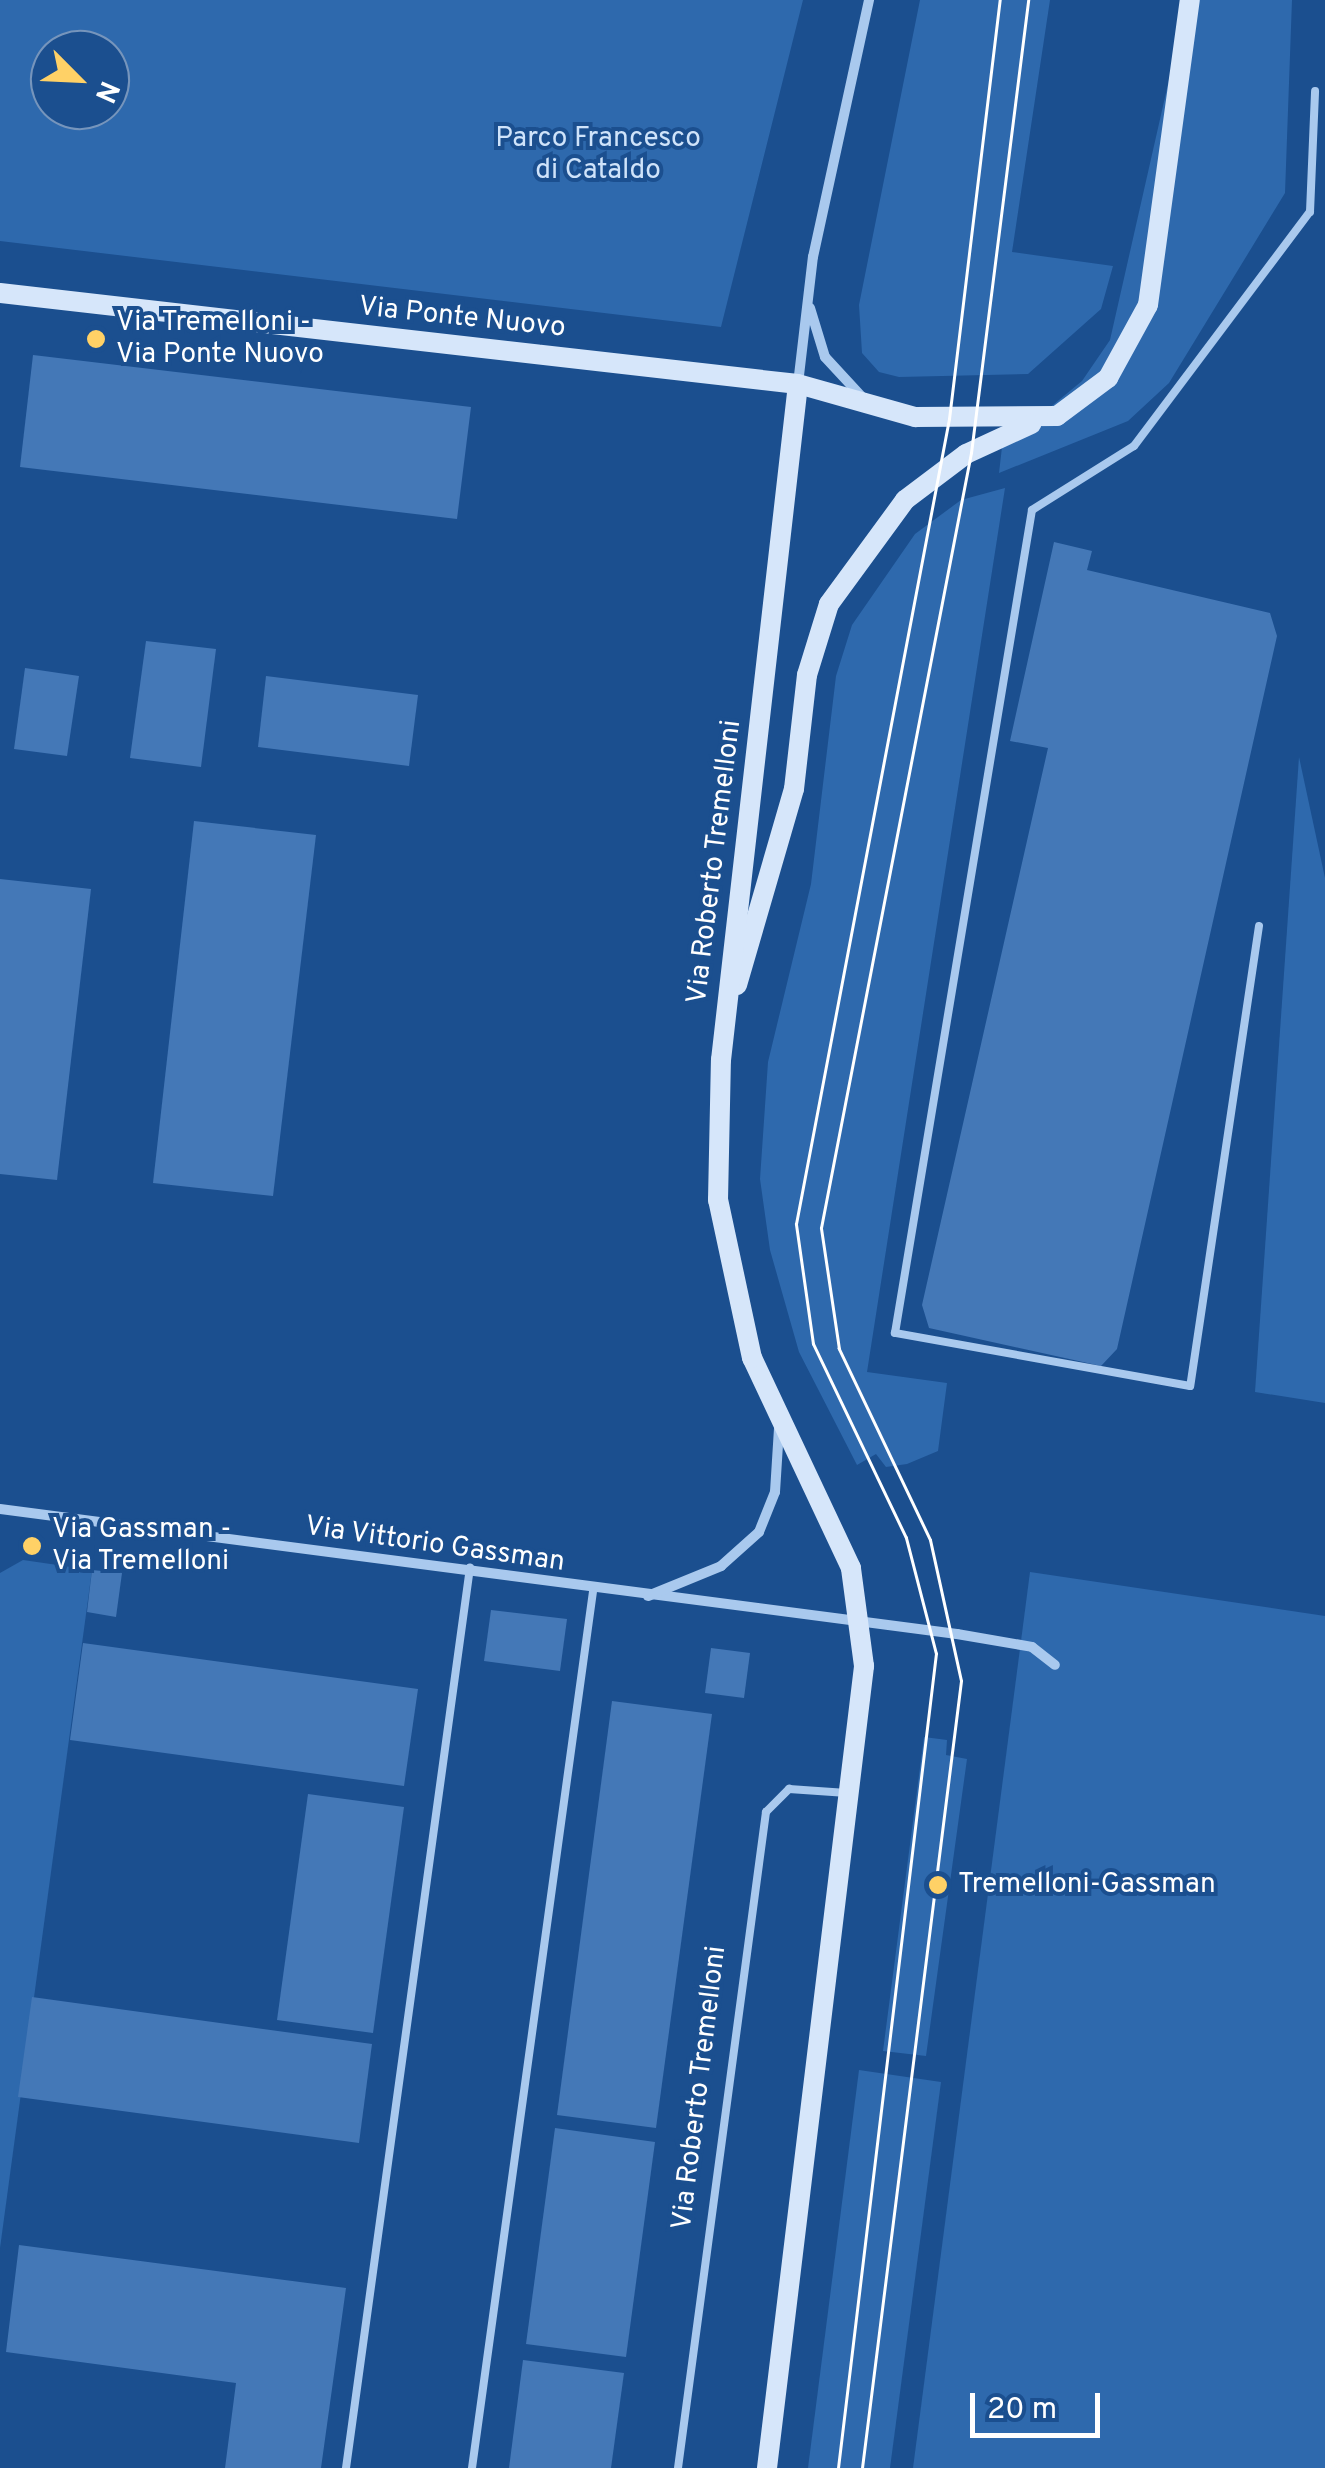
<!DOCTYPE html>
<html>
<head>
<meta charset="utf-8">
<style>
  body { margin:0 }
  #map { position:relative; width:1325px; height:2468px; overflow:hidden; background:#1b4f8f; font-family:Overpass,sans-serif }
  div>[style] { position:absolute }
  .green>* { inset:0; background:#2e69ad }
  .building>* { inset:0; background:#4478b7 }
  .lane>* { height:8px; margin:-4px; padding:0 4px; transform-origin:4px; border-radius:4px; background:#a9c9ee }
  .street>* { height:10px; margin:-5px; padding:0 5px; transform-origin:5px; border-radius:5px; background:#a9c9ee }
  .secondary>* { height:20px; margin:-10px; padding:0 10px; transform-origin:10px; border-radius:10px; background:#d6e6fa }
  .tram>* { height:2.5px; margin:-1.25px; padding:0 1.25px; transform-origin:1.25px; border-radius:1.25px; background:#fff }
  .dots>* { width:28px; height:28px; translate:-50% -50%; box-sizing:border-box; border:5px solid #1b4f8f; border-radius:50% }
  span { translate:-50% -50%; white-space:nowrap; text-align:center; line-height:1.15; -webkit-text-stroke:8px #1b4f8f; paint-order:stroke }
  .park-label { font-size:28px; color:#cfe3fa }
  .street-label { font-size:28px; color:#fff }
  .poi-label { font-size:28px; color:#fff }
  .left { translate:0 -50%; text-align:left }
  .north { position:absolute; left:30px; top:30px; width:100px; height:100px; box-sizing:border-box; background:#1b4f8f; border:2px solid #7695bc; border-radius:50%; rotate:114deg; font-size:28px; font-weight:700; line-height:40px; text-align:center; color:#fff }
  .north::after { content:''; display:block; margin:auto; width:35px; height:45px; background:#ffd166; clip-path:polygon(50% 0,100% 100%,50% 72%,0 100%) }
  .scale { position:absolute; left:970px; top:2393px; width:130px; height:45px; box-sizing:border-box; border:5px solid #fff; border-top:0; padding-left:12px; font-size:30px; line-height:35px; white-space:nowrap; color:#fff; -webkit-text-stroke:8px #1b4f8f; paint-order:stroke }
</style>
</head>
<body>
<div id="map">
  <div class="green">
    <div style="clip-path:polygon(evenodd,0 0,803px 0,721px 327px,0 241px,0 0,50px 50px,110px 50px,110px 110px,50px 110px,50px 50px)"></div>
    <div style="clip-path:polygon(920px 0,1050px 0,1012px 252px,1113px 266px,1101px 309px,1028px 374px,899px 377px,879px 372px,862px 353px,859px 305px)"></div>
    <div style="clip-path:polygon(1187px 0,1292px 0,1285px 193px,1169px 383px,1128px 421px,999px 473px,1002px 447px,1082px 381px,1110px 340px)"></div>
    <div style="clip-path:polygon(1005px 488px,867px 1372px,947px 1383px,938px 1451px,907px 1464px,886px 1467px,876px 1454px,857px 1465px,799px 1352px,770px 1250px,760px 1179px,768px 1062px,811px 884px,836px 676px,852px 625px,915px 534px,961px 500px)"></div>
    <div style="clip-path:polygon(1299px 757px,1325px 878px,1325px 1403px,1255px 1392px)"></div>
    <div style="clip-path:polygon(23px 1560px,92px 1570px,0 2248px,0 1573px)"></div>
    <div style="clip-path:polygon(1030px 1572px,1325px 1616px,1325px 2468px,913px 2468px)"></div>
    <div style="clip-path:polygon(924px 1737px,947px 1740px,946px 1755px,967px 1759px,926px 2056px,883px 2051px)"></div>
    <div style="clip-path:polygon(859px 2070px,941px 2082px,890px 2468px,808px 2468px)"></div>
  </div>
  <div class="building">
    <div style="clip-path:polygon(33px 355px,471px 407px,457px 519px,20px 467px)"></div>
    <div style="clip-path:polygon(1054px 542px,1092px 551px,1087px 570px,1270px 613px,1277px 636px,1117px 1349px,1101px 1366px,929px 1328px,922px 1305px,1048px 748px,1010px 741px)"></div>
    <div style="clip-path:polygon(146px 641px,216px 649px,201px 767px,130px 758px)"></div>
    <div style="clip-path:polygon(25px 668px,79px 676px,67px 756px,14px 749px)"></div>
    <div style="clip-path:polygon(266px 676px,418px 695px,409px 766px,258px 747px)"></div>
    <div style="clip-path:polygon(194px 821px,316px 835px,273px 1196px,153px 1183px)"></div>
    <div style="clip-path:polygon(0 879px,91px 889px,57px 1180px,0 1174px)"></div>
    <div style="clip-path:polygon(92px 1570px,122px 1573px,116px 1617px,87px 1612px)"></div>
    <div style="clip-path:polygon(491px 1610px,567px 1619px,560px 1671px,484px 1661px)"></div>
    <div style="clip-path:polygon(83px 1643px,418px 1689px,404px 1786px,70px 1740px)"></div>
    <div style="clip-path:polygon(711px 1648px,750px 1653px,744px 1698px,705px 1693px)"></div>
    <div style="clip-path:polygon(612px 1701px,712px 1714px,656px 2128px,557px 2115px)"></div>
    <div style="clip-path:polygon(308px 1794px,404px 1807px,373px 2033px,277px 2020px)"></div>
    <div style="clip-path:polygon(32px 1997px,372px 2044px,359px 2143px,18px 2097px)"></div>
    <div style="clip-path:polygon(555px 2128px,655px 2142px,626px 2357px,526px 2344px)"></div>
    <div style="clip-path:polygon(19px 2245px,346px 2288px,321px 2468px,225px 2468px,236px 2383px,6px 2352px)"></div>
    <div style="clip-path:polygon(523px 2360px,624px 2373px,611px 2468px,509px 2468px)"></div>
  </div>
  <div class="lane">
    <div style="left:1259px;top:926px;width:465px;rotate:98.5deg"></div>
    <div style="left:1190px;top:1386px;width:300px;rotate:-169.8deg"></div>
    <div style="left:895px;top:1333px;width:834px;rotate:-80.55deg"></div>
    <div style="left:1032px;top:510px;width:120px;rotate:-32.1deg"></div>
    <div style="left:1134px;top:446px;width:293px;rotate:-53.1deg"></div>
    <div style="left:1310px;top:212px;width:121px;rotate:-87.6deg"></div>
    <div style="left:346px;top:2468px;width:909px;rotate:-82.16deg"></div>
    <div style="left:472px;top:2468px;width:885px;rotate:-82.14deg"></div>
    <div style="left:678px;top:2468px;width:662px;rotate:-82.36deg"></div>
    <div style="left:766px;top:1812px;width:33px;rotate:-45deg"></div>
    <div style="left:789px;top:1789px;width:58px;rotate:3.9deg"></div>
  </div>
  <div class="street">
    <div style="left:810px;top:308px;width:51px;rotate:73deg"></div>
    <div style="left:825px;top:357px;width:56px;rotate:47.2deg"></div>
    <div style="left:798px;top:384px;width:128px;rotate:-83.3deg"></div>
    <div style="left:813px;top:257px;width:263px;rotate:-77.7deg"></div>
    <div style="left:0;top:1509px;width:965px;rotate:7.44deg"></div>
    <div style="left:957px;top:1634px;width:76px;rotate:9.8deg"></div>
    <div style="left:1032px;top:1647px;width:29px;rotate:38deg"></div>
    <div style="left:648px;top:1596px;width:79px;rotate:-22.3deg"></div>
    <div style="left:721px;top:1566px;width:51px;rotate:-41.8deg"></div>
    <div style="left:759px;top:1532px;width:43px;rotate:-68.2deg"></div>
    <div style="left:775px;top:1492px;width:64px;rotate:-86.4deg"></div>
  </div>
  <div class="secondary">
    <div style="left:0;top:293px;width:803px;rotate:6.51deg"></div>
    <div style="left:798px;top:384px;width:122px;rotate:15.8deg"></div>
    <div style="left:915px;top:417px;width:142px;rotate:-0.4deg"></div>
    <div style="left:1057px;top:416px;width:64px;rotate:-36.7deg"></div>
    <div style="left:1108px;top:378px;width:83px;rotate:-61.3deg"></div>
    <div style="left:1148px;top:305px;width:308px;rotate:-82.2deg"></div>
    <div style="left:737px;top:985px;width:204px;rotate:-73.8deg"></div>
    <div style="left:794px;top:789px;width:115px;rotate:-83.5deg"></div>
    <div style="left:807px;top:675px;width:74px;rotate:-72.8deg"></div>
    <div style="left:829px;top:604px;width:129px;rotate:-53.8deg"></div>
    <div style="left:905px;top:500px;width:76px;rotate:-37deg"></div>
    <div style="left:966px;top:454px;width:72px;rotate:-24.8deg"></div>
    <div style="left:767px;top:2468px;width:808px;rotate:-83.1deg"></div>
    <div style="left:864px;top:1666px;width:99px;rotate:-97.6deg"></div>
    <div style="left:851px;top:1568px;width:232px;rotate:-115.2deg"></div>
    <div style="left:752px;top:1358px;width:162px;rotate:-102.1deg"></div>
    <div style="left:718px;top:1200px;width:140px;rotate:-88.8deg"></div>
    <div style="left:721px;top:1060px;width:680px;rotate:-83.5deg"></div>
  </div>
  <div class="tram">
    <div style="left:838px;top:2468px;width:820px;rotate:-83.14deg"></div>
    <div style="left:936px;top:1654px;width:120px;rotate:-104.5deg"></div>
    <div style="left:906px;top:1538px;width:215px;rotate:-115.6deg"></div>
    <div style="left:813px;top:1344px;width:121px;rotate:-98.1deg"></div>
    <div style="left:796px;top:1224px;width:819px;rotate:-79.24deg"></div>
    <div style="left:949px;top:419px;width:422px;rotate:-83.1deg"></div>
    <div style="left:862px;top:2468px;width:793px;rotate:-82.83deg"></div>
    <div style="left:961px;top:1681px;width:144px;rotate:-102.4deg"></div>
    <div style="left:930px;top:1540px;width:212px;rotate:-115.5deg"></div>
    <div style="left:839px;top:1349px;width:122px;rotate:-98.5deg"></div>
    <div style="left:821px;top:1228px;width:789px;rotate:-79.05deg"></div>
    <div style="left:971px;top:453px;width:457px;rotate:-82.8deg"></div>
  </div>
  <div class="dots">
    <div style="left:96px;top:339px;background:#ffd166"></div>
    <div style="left:32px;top:1546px;background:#ffd166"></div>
    <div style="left:938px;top:1885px;background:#ffd166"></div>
  </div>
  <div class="park-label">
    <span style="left:598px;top:155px">Parco Francesco<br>di Cataldo</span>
  </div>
  <div class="street-label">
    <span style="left:462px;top:318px;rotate:6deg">Via Ponte Nuovo</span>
    <span style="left:715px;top:862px;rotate:-83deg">Via Roberto Tremelloni</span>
    <span style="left:435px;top:1545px;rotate:8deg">Via Vittorio Gassman</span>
    <span style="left:700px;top:2088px;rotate:-83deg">Via Roberto Tremelloni</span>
  </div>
  <div class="poi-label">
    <span class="left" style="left:116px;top:339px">Via Tremelloni -<br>Via Ponte Nuovo</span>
    <span class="left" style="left:52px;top:1546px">Via Gassman -<br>Via Tremelloni</span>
    <span class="left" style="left:958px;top:1885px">Tremelloni-Gassman</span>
  </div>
  <div class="north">N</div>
  <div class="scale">20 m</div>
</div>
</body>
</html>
